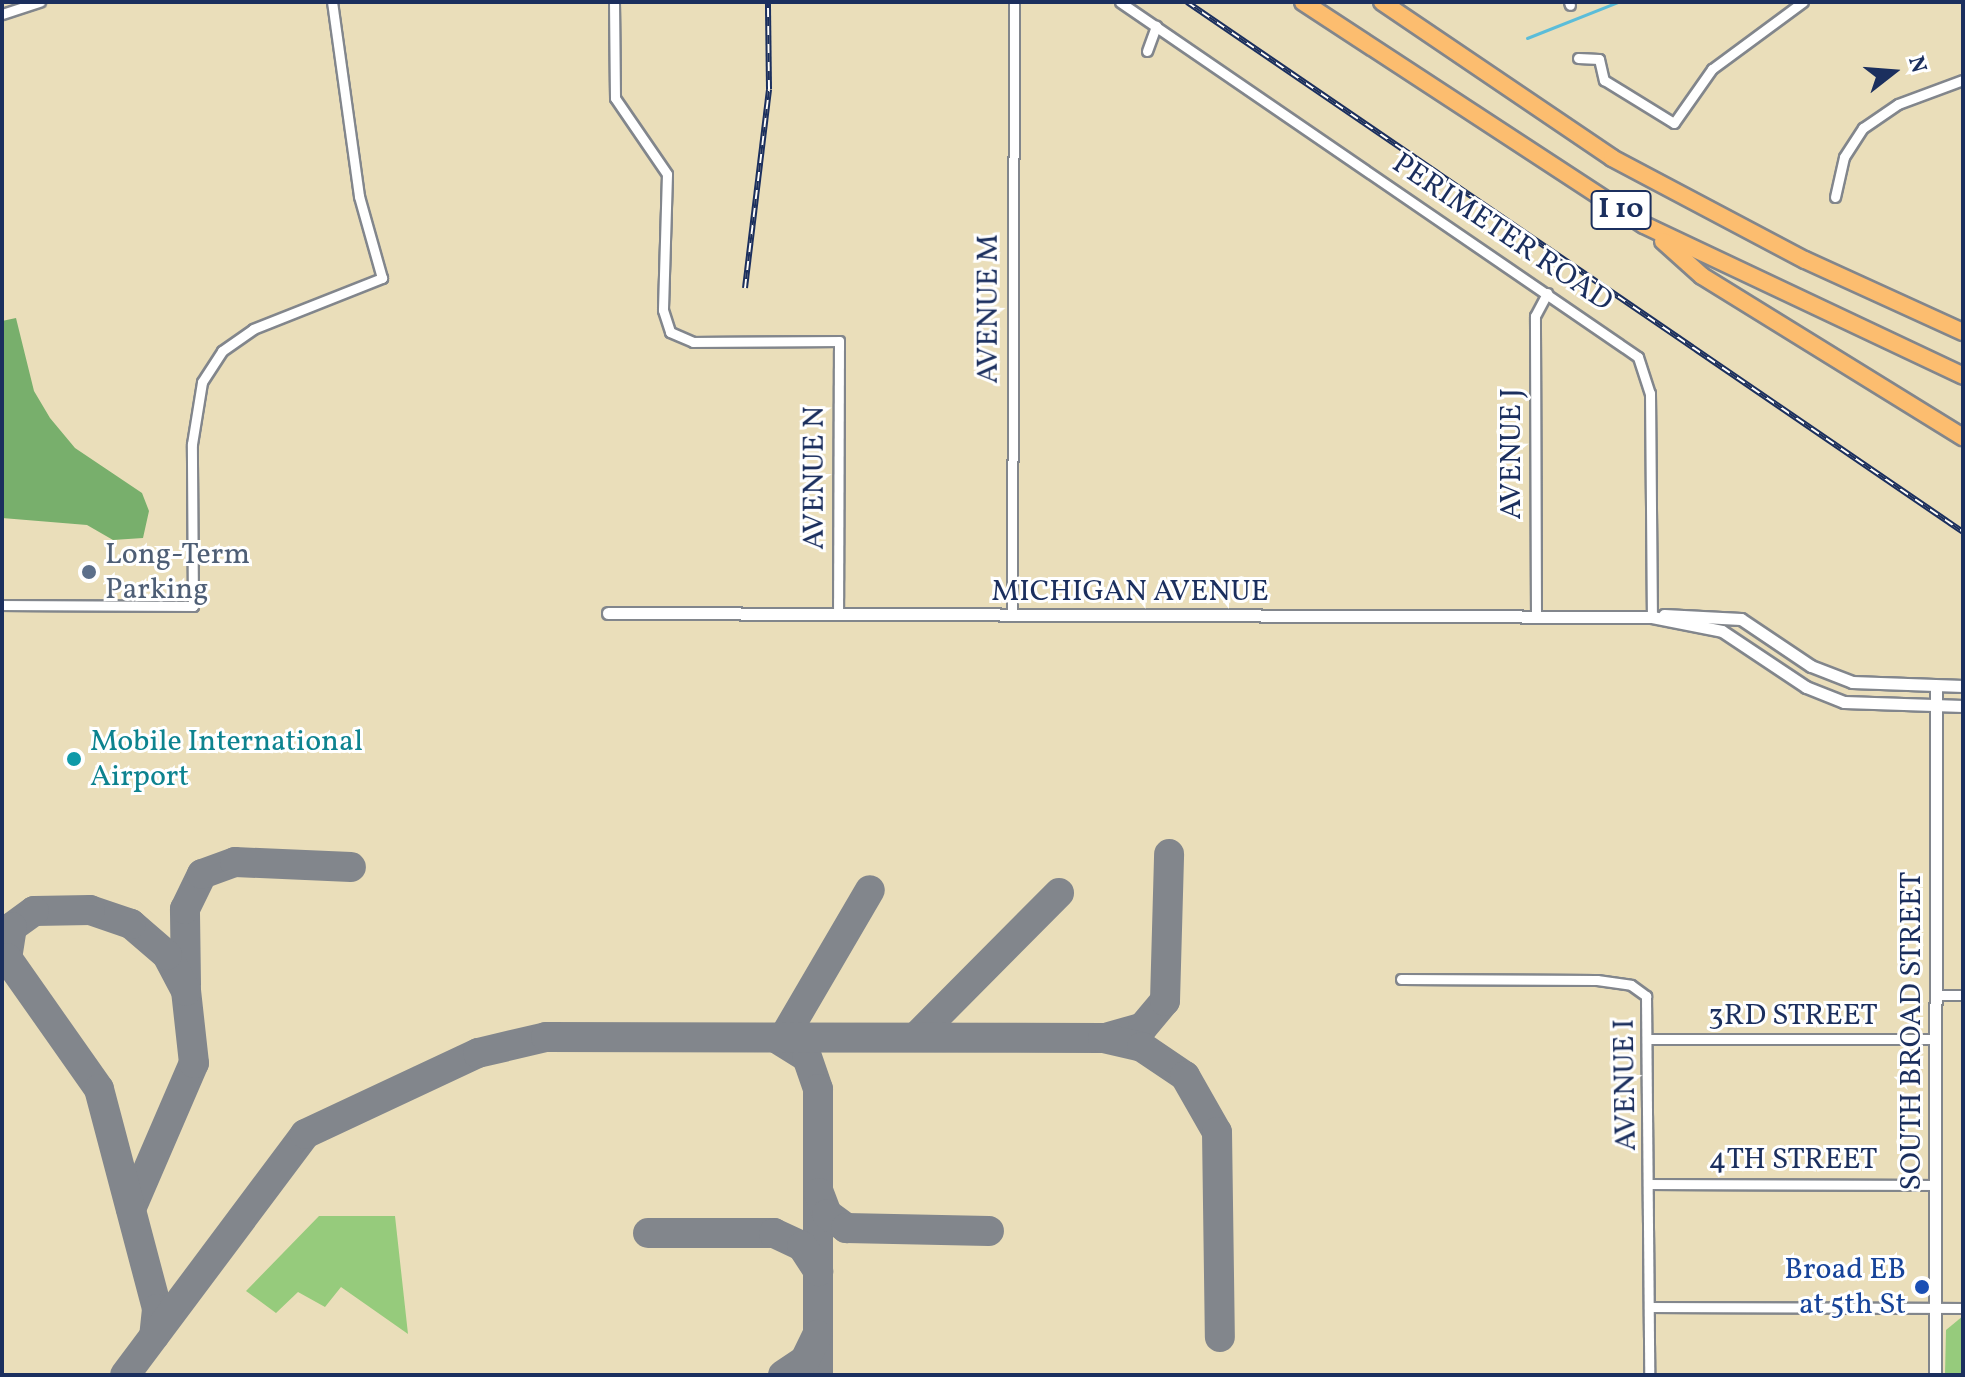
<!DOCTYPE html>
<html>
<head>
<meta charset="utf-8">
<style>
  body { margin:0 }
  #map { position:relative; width:1965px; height:1377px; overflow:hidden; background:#eadeba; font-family:Vollkorn,serif }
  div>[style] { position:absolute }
  .green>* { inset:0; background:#96cb7c }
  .forest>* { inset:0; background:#78af6c }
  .stream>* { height:3px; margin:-1.5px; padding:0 1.5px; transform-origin:1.5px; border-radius:1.5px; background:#5bbdd9 }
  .taxiway>* { height:30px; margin:-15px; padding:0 15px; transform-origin:15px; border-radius:15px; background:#82868c }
  .roads { filter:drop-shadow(2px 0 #82868c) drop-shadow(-2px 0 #82868c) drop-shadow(0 2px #82868c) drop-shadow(0 -2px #82868c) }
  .minor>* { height:9px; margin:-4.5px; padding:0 4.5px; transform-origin:4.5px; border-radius:4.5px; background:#fff }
  .tertiary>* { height:11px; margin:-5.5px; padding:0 5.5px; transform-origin:5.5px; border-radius:5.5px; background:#fff }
  .motorway>* { height:16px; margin:-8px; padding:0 8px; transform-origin:8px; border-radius:8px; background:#fcbd6f }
  .rail>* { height:6px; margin-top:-3px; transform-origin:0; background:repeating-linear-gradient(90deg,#fff 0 9px,#1b2f5e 0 18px); box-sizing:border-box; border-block:2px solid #1b2f5e }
  .dots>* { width:22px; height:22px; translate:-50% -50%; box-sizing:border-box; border:4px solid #fff; border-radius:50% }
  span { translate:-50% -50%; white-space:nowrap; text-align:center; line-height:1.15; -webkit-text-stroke:6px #fff; paint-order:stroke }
  .shield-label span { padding:2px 6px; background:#fff; border:2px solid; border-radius:6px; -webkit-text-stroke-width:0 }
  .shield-label { font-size:28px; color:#1b2f5e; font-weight:700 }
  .street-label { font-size:30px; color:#1b2f5e }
  .service-label { font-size:30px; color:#4e5e75 }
  .left { translate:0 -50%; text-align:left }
  .culture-label { font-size:30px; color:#0d838f }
  .transit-label { font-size:30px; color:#164399 }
  .right { translate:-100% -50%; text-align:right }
  .frame { position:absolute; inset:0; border:4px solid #1b2f5e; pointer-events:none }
  .north { position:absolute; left:1853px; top:32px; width:80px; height:80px; -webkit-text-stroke:6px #fff; paint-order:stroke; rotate:73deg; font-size:22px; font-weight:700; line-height:32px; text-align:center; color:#1b2f5e }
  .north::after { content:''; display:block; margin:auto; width:28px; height:36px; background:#1b2f5e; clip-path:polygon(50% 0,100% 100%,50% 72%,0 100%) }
</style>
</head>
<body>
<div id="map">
  <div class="green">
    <div style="clip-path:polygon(319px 1216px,395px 1216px,408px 1334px,341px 1287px,325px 1307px,298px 1292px,276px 1313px,246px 1291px)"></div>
    <div style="clip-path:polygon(1963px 1316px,1963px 1375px,1945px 1375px,1946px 1330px)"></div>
  </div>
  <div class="forest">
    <div style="clip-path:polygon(16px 318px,34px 391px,50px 418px,75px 448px,142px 493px,149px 511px,143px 538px,113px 540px,87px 525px,2px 518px,2px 321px)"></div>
  </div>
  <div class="stream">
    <div style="left:1527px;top:38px;width:98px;rotate:-21.6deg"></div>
  </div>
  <div class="taxiway">
    <div style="left:186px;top:985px;width:76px;rotate:-90.8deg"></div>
    <div style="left:185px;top:909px;width:39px;rotate:-64deg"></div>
    <div style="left:202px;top:874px;width:35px;rotate:-20deg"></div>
    <div style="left:235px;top:862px;width:116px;rotate:2.5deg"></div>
    <div style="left:784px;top:1037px;width:170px;rotate:-59.7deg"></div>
    <div style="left:916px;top:1037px;width:203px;rotate:-45.2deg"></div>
    <div style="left:1109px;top:1037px;width:35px;rotate:-16deg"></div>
    <div style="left:1143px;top:1027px;width:34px;rotate:-50deg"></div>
    <div style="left:1165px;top:1001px;width:147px;rotate:-88.4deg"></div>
    <div style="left:776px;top:1038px;width:36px;rotate:32deg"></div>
    <div style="left:807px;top:1057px;width:34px;rotate:71deg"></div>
    <div style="left:818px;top:1089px;width:286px;rotate:90deg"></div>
    <div style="left:819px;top:1193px;width:22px;rotate:69deg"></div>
    <div style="left:827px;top:1214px;width:24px;rotate:36deg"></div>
    <div style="left:846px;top:1228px;width:143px;rotate:1.2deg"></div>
    <div style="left:131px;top:1209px;width:159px;rotate:-66.7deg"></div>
    <div style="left:194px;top:1063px;width:72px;rotate:-96.3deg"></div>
    <div style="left:186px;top:991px;width:41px;rotate:-117.8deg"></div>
    <div style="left:167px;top:955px;width:48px;rotate:-139.3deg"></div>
    <div style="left:131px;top:924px;width:43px;rotate:-161.1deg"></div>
    <div style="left:90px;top:910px;width:56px;rotate:179deg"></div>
    <div style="left:34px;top:911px;width:27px;rotate:144deg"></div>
    <div style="left:12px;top:927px;width:31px;rotate:99deg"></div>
    <div style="left:7px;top:958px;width:160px;rotate:54.9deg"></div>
    <div style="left:99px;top:1089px;width:228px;rotate:75.2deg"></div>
    <div style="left:157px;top:1309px;width:27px;rotate:96deg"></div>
    <div style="left:648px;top:1233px;width:126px"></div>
    <div style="left:774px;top:1233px;width:31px;rotate:25deg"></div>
    <div style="left:802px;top:1246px;width:30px;rotate:57deg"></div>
    <div style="left:125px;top:1375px;width:301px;rotate:-53.2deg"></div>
    <div style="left:305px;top:1134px;width:191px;rotate:-25.1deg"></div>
    <div style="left:478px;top:1053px;width:70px;rotate:-13.2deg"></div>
    <div style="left:546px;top:1037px;width:557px;rotate:0.1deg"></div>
    <div style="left:1103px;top:1038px;width:40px;rotate:13deg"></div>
    <div style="left:1142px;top:1047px;width:52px;rotate:34deg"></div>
    <div style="left:1185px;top:1076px;width:64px;rotate:60.3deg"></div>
    <div style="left:1217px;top:1132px;width:205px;rotate:89.2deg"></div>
    <div style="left:783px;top:1375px;width:27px;rotate:-34deg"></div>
    <div style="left:805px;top:1360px;width:28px;rotate:-64deg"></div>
  </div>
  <div class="roads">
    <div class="minor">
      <div style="left:614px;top:2px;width:96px;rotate:89.4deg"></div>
      <div style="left:615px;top:98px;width:92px;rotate:55.6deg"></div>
      <div style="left:667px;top:174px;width:136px;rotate:91.7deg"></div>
      <div style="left:663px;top:310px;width:23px;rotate:72deg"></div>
      <div style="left:670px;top:332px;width:25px;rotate:23deg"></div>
      <div style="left:693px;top:342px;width:146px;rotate:-0.4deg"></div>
      <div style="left:839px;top:341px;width:274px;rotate:90.2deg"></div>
      <div style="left:1120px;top:2px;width:628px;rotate:34.42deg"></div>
      <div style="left:1638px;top:357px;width:38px;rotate:72deg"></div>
      <div style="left:1650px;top:393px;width:224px;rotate:89.5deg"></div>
      <div style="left:1569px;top:2px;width:3px;rotate:72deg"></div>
      <div style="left:2px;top:14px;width:40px;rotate:-18deg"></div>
      <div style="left:1147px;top:51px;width:27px;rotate:-70deg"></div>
      <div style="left:1578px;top:58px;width:21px;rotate:3deg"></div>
      <div style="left:1599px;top:59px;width:22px;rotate:77deg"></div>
      <div style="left:1604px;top:80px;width:82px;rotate:31.6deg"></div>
      <div style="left:1674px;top:123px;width:66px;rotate:-54.9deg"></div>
      <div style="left:1712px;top:69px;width:113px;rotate:-36.4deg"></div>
      <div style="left:1835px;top:197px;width:41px;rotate:-77.3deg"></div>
      <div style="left:1844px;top:157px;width:35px;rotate:-57deg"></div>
      <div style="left:1863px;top:128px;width:42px;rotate:-34.4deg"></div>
      <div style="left:1898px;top:104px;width:69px;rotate:-20.3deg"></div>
      <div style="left:2px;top:605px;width:191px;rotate:0.3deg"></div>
      <div style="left:193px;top:606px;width:162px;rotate:-90.4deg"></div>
      <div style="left:192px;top:444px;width:63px;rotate:-80.8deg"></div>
      <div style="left:202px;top:382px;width:37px;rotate:-57deg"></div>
      <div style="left:222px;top:351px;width:38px;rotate:-35deg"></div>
      <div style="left:253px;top:329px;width:139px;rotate:-21.6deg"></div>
      <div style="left:382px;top:278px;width:85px;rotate:-105.7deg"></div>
      <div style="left:359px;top:196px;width:196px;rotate:-97.9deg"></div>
      <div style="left:1012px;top:616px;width:614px;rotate:-89.81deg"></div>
      <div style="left:1536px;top:617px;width:301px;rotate:-90.2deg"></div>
      <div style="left:1535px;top:316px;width:26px;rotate:-62deg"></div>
      <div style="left:1401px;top:979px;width:196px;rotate:0.3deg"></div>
      <div style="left:1597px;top:980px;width:34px;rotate:8deg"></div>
      <div style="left:1631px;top:985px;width:19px;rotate:36deg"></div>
      <div style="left:1646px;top:996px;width:379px;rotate:89.5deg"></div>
      <div style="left:1936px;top:995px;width:27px"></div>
      <div style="left:1651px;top:1039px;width:284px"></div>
      <div style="left:1651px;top:1184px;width:284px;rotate:0.2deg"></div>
      <div style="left:1650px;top:1307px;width:313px;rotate:0.2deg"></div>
    </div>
    <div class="tertiary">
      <div style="left:608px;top:613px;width:1044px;rotate:0.22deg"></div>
      <div style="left:1652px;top:617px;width:71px;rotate:11.3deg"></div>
      <div style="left:1722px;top:631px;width:101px;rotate:33.7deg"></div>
      <div style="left:1806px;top:687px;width:41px;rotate:21.5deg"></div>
      <div style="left:1844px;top:702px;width:119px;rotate:1.9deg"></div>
      <div style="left:1664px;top:615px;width:77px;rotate:3deg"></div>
      <div style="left:1741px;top:619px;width:84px;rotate:33.9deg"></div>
      <div style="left:1811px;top:666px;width:44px;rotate:21.3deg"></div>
      <div style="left:1852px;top:682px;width:111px;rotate:2.1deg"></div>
      <div style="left:1935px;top:1375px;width:688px;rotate:-89.92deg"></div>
    </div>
    <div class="motorway">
      <div style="left:1303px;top:2px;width:407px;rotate:33.2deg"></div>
      <div style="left:1644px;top:225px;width:353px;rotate:25.3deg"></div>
      <div style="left:1382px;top:2px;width:278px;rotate:34.1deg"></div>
      <div style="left:1612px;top:158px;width:218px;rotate:27.9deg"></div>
      <div style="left:1805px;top:260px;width:174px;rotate:24.5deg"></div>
      <div style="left:1663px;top:241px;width:52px;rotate:41.9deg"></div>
      <div style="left:1702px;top:276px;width:307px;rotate:31.7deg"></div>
    </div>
  </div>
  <div class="rail">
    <div style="left:1187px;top:2px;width:940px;rotate:34.33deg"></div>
    <div style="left:745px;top:288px;width:200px;rotate:-83.1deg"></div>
    <div style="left:769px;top:89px;width:87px;rotate:-90.7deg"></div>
  </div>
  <div class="dots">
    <div style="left:89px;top:572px;background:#5c6f8a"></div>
    <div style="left:74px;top:759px;background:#0f9aa8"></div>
    <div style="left:1922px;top:1287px;background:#1a4fb4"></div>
  </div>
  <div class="shield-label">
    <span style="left:1621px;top:210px">I 10</span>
  </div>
  <div class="street-label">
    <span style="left:1502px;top:233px;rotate:34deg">PERIMETER ROAD</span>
    <span style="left:989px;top:309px;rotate:-90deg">AVENUE M</span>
    <span style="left:1512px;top:454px;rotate:-90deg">AVENUE J</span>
    <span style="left:815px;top:478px;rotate:-90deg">AVENUE N</span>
    <span style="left:1130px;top:592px">MICHIGAN AVENUE</span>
    <span style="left:1793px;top:1016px">3RD STREET</span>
    <span style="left:1912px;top:1031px;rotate:-90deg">SOUTH BROAD STREET</span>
    <span style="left:1626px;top:1085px;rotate:-91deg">AVENUE I</span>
    <span style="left:1793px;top:1160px">4TH STREET</span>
  </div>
  <div class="service-label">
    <span class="left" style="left:105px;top:572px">Long-Term<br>Parking</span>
  </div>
  <div class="culture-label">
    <span class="left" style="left:90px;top:759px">Mobile International<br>Airport</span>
  </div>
  <div class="transit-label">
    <span class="right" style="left:1906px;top:1287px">Broad EB<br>at 5th St</span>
  </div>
  <div class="frame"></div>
  <div class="north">N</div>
</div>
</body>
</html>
